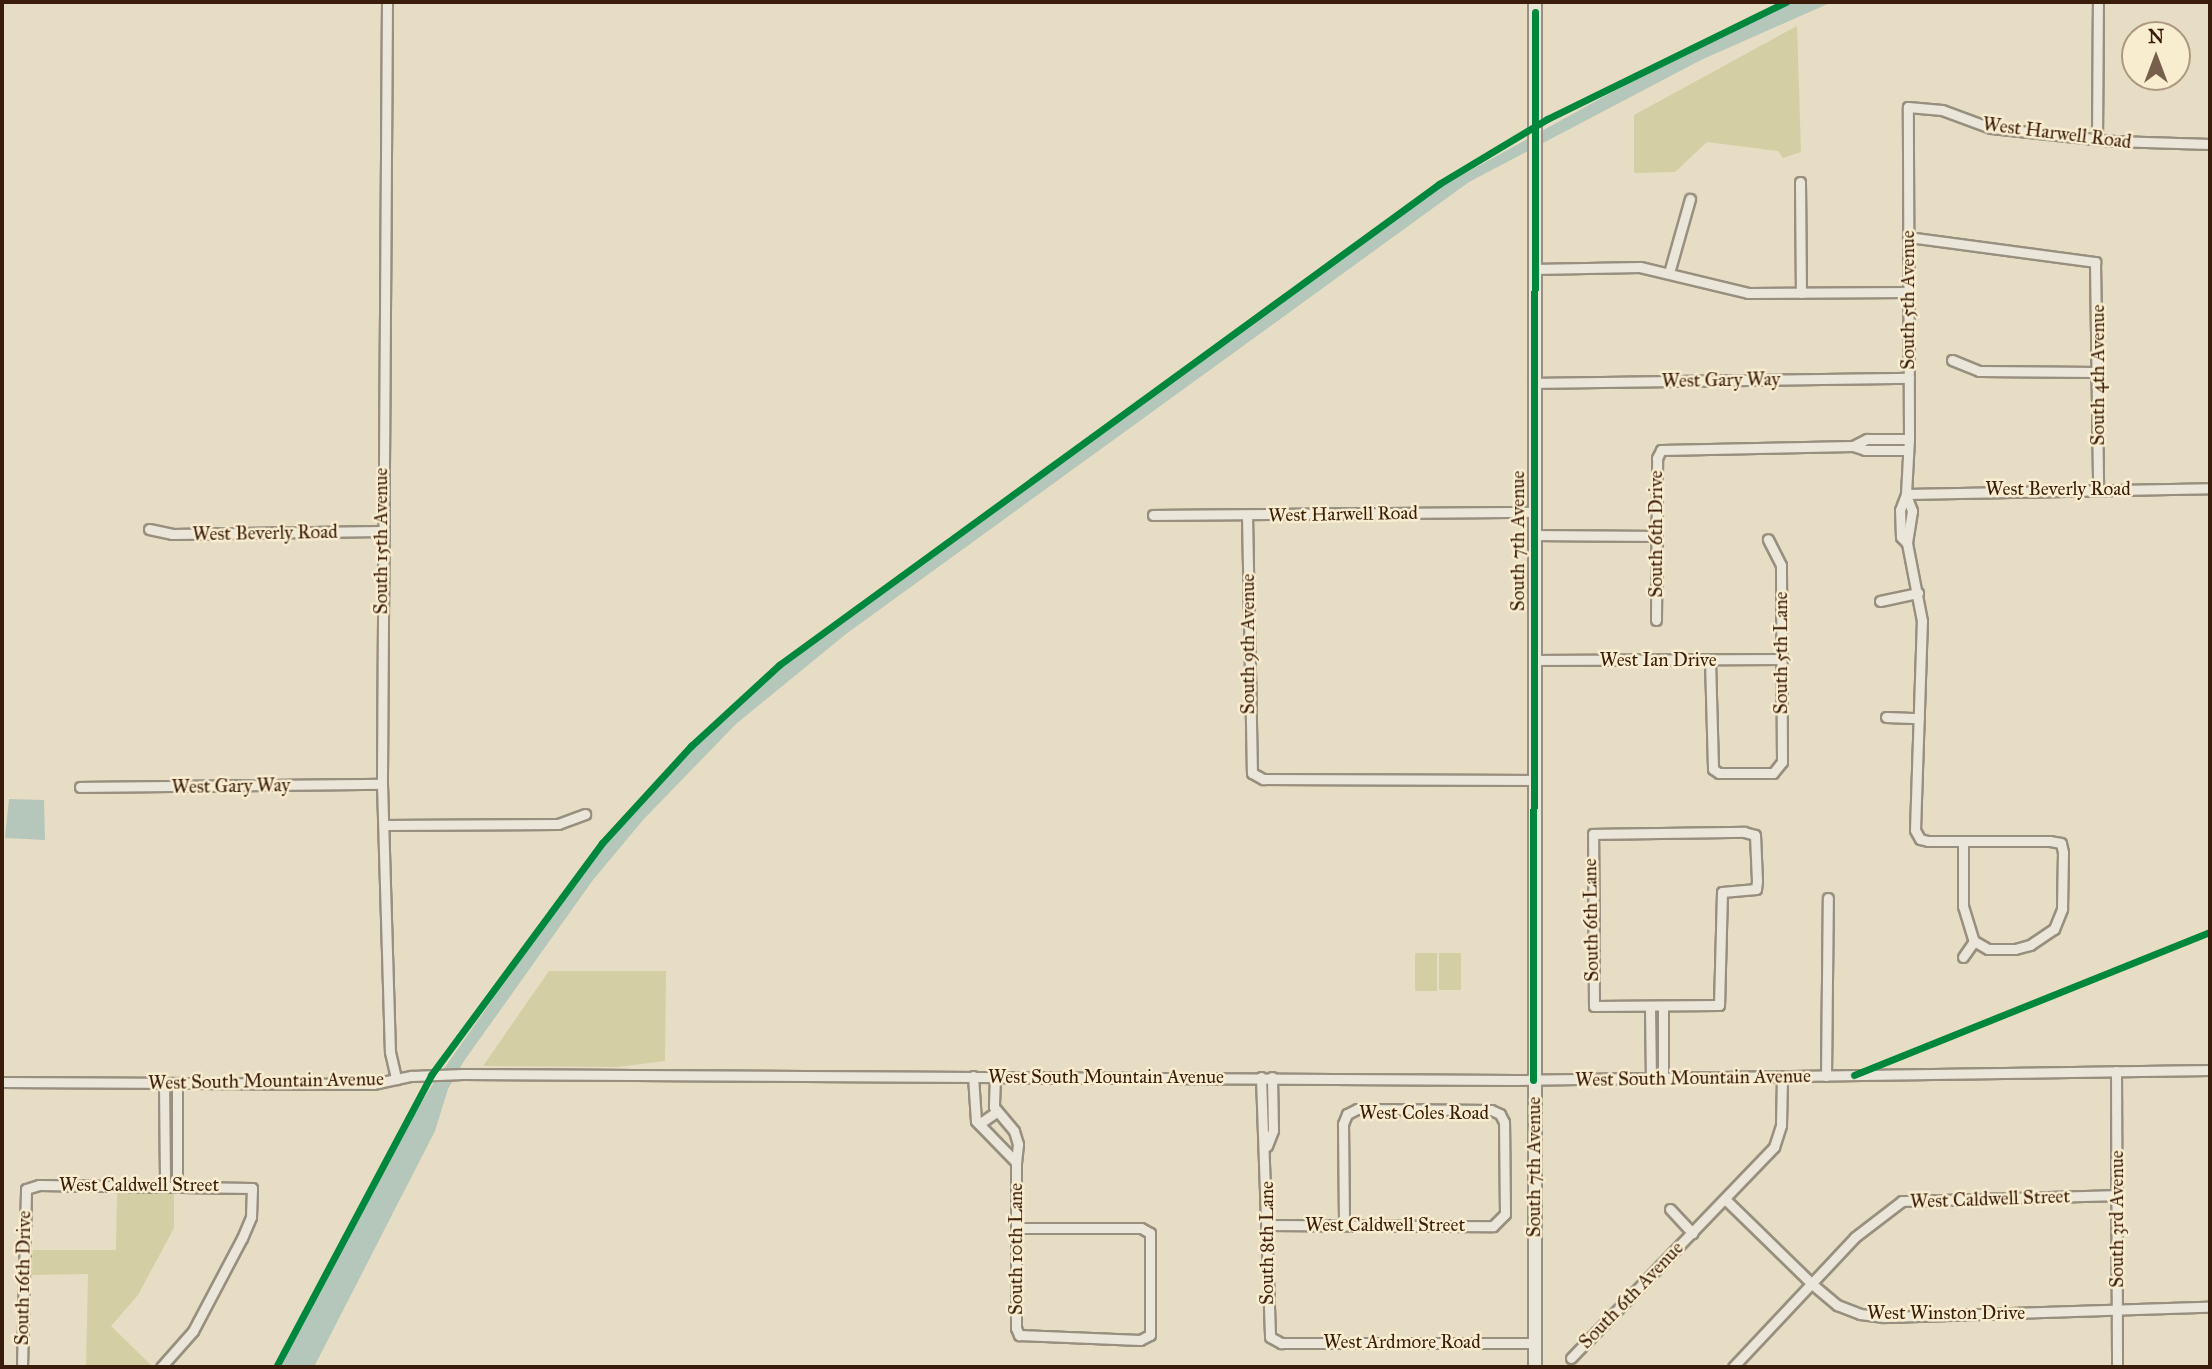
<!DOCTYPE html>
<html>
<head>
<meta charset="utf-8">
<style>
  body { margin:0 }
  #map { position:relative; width:2212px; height:1369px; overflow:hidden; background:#e7ddc4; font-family:"IM FELL Great Primer",serif }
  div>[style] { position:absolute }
  .green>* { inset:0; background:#d3cea3 }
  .water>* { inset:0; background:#b4c7ba }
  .roads { filter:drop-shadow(2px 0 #988f7f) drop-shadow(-2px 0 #988f7f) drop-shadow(0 2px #988f7f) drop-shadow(0 -2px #988f7f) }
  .street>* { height:9px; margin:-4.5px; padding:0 4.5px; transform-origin:4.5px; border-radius:4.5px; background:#eae6d9 }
  .secondary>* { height:12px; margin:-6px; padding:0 6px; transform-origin:6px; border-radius:6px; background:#eae6d9 }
  .cycleway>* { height:7px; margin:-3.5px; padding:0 3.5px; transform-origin:3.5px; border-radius:3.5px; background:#00873e }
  span { translate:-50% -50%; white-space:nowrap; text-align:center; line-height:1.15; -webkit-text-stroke:5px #f9edcf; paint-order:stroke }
  .street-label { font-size:19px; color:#3a1c0a }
  .frame { position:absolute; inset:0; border:4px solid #3a1c0a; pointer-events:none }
  .north { position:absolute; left:2121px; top:21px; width:70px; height:70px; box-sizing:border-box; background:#f9edcf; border:2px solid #ad9980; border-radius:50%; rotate:0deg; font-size:19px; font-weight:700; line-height:28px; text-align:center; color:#3a1c0a }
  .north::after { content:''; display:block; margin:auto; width:24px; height:32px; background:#77604b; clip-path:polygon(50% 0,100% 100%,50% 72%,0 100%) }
</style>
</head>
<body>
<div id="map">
  <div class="green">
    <div style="clip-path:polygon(1797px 26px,1801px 152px,1783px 158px,1778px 151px,1707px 142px,1675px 172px,1634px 173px,1634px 115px)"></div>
    <div style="clip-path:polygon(1415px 953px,1437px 953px,1437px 991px,1415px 991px)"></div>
    <div style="clip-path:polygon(1439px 953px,1461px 953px,1461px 990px,1439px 990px)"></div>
    <div style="clip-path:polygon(549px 971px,666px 971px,665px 1061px,617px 1067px,483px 1066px)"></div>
    <div style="clip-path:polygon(117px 1192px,174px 1193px,174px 1228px,138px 1295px,111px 1326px,153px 1367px,86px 1367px,88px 1274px,31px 1275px,32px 1250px,116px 1250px)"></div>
  </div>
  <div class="water">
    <div style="clip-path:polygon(1792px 2px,1832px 2px,1701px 60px,1469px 182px,846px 634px,736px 724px,643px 820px,593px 880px,464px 1061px,448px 1089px,435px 1131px,314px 1367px,281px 1367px,394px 1148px,431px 1087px,590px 861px,701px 738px,799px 652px,874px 596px,1435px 190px,1665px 63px)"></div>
    <div style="clip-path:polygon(9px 799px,44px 800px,45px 840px,5px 838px)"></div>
  </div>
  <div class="roads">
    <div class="street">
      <div style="left:387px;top:2px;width:782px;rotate:90.37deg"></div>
      <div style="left:382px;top:784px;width:268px;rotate:88.3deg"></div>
      <div style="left:390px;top:1052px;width:28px;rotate:77deg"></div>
      <div style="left:2097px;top:139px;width:137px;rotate:-89.6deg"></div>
      <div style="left:1800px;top:182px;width:111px;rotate:89.5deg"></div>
      <div style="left:1908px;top:237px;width:189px;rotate:7.6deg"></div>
      <div style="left:2095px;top:262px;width:227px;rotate:89.2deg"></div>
      <div style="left:1533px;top:269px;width:107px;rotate:-1.1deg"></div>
      <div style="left:1640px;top:267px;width:111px;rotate:13.5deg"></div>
      <div style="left:1748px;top:293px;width:161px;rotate:-0.4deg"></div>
      <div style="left:1669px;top:273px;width:77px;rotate:-74.2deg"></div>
      <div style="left:1952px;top:360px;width:29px;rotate:22deg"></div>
      <div style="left:1979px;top:371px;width:118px;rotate:0.5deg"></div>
      <div style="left:1533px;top:383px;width:376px;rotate:-0.8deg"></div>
      <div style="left:1853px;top:446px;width:16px;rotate:-27deg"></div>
      <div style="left:1867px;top:439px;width:42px"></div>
      <div style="left:1906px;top:494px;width:304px;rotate:-1.1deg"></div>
      <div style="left:1906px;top:495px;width:17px;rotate:69deg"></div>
      <div style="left:1912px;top:511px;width:32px;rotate:99deg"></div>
      <div style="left:1153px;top:515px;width:381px;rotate:-0.5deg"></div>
      <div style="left:1247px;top:515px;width:258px;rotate:88.9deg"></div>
      <div style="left:1252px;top:773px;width:13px;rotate:29deg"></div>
      <div style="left:1263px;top:779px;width:271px;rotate:0.2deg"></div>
      <div style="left:149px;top:529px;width:24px;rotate:12deg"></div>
      <div style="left:172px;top:534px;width:209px;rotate:-0.8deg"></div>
      <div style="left:1534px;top:535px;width:122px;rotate:0.5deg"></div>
      <div style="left:1880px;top:601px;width:39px;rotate:-12deg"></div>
      <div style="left:1656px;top:620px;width:162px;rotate:-89.6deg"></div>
      <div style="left:1657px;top:458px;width:9px;rotate:-63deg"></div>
      <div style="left:1661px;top:450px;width:192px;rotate:-1.2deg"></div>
      <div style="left:1853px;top:446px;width:13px;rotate:18deg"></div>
      <div style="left:1865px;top:450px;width:41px"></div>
      <div style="left:1534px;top:660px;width:247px;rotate:-0.2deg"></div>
      <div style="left:1710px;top:660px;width:109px;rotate:88.4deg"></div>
      <div style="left:1713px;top:769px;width:7px;rotate:34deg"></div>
      <div style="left:1719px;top:773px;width:54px"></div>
      <div style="left:1773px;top:773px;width:14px;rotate:-51deg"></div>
      <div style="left:1782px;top:762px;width:197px;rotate:-90.3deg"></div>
      <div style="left:1781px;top:565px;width:29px;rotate:-117deg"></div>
      <div style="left:1886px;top:717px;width:33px;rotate:2deg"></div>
      <div style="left:80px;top:787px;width:302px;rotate:-0.6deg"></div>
      <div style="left:384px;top:825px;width:174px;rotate:-0.3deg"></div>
      <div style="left:558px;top:824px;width:29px;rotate:-20deg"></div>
      <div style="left:1744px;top:832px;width:11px;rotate:15deg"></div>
      <div style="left:1755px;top:835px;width:46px;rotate:87.5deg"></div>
      <div style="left:1757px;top:881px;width:8px;rotate:97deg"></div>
      <div style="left:1756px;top:889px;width:34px;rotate:175deg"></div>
      <div style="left:1722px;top:892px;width:113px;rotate:91.5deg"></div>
      <div style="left:1719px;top:1005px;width:125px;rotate:179.5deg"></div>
      <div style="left:1594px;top:1006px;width:172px;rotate:-90.3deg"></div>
      <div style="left:1593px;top:834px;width:151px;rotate:-0.8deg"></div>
      <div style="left:1963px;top:841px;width:65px;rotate:90deg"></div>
      <div style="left:1963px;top:906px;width:37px;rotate:73deg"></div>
      <div style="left:1974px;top:941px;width:16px;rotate:30deg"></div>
      <div style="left:1988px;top:949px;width:27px"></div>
      <div style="left:2015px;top:949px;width:16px;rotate:-15deg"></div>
      <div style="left:2030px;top:945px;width:29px;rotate:-34deg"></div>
      <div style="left:2054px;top:929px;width:22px;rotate:-68deg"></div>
      <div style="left:2062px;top:909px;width:57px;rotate:-89deg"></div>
      <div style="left:2063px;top:852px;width:9px;rotate:-103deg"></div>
      <div style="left:2061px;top:843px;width:11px;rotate:-170deg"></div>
      <div style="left:2050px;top:841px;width:122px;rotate:180deg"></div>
      <div style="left:1928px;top:841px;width:8px;rotate:-166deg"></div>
      <div style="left:1920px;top:839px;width:10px;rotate:-119deg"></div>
      <div style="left:1915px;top:830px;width:209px;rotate:-88.1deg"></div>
      <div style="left:1922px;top:621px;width:79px;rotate:-100.9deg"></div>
      <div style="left:1907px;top:543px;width:8px;rotate:-135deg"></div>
      <div style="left:1901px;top:537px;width:27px;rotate:-92deg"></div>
      <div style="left:1900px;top:510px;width:17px;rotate:-69deg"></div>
      <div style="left:1906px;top:494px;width:55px;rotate:-86.9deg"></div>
      <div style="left:1909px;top:439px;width:332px;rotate:-90.2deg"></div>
      <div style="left:1908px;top:107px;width:34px;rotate:5deg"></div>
      <div style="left:1942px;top:110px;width:52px;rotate:20.2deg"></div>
      <div style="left:1991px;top:128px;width:123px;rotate:6.1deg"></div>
      <div style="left:2113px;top:141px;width:97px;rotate:1.8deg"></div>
      <div style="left:1963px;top:957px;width:19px;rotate:-55deg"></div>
      <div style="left:1650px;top:1007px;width:71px;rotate:89.2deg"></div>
      <div style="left:1663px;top:1007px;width:70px;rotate:90deg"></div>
      <div style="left:2116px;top:1071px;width:296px;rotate:89.8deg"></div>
      <div style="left:973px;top:1076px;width:45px;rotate:86.2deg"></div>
      <div style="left:976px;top:1121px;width:57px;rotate:45.7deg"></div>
      <div style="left:995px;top:1076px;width:31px;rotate:92deg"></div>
      <div style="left:994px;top:1107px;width:31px;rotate:50deg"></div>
      <div style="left:1014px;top:1131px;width:14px;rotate:73deg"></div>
      <div style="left:1018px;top:1144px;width:18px;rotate:96deg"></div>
      <div style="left:1016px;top:1162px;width:166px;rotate:90deg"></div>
      <div style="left:1016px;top:1328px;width:8px;rotate:67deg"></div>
      <div style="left:1019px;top:1335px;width:121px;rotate:2.4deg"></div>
      <div style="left:1140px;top:1340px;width:11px;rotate:-27deg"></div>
      <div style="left:1150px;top:1335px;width:102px;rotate:-90deg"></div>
      <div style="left:1150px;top:1233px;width:10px;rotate:-151deg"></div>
      <div style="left:1141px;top:1228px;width:124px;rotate:180deg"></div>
      <div style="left:1826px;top:1076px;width:178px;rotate:-89.4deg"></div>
      <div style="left:1261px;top:1077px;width:260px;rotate:88deg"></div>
      <div style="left:1270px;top:1337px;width:13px;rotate:29deg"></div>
      <div style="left:1281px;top:1343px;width:254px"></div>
      <div style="left:2px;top:1082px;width:371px;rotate:0.3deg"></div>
      <div style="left:373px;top:1084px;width:40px;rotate:-12deg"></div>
      <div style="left:412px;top:1076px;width:51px;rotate:-2.2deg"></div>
      <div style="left:463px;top:1074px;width:1052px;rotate:0.33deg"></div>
      <div style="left:1515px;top:1080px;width:695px;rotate:-0.82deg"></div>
      <div style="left:164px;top:1083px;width:102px;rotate:89.4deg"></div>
      <div style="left:177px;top:1084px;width:101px;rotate:90deg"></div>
      <div style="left:979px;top:1124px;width:21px;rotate:-35deg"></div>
      <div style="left:1267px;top:1146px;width:17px;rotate:-69deg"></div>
      <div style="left:1273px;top:1130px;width:53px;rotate:-91.1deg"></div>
      <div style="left:1725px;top:1199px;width:122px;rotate:44.3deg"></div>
      <div style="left:1812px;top:1284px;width:33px;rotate:40deg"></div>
      <div style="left:1837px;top:1305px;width:25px;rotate:21deg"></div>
      <div style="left:1860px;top:1314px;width:24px;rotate:7deg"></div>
      <div style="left:1884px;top:1317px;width:326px;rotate:-1.8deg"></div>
      <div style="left:1670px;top:1209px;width:33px;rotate:47deg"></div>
      <div style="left:1267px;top:1225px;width:226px;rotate:0.3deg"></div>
      <div style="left:1493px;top:1226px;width:17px;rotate:-45deg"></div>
      <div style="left:1505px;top:1214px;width:92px;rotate:-90.6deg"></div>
      <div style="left:1504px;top:1122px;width:9px;rotate:-117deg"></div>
      <div style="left:1500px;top:1114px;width:10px;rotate:-156deg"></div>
      <div style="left:1491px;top:1110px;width:134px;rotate:-179.6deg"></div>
      <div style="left:1357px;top:1109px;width:11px;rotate:153deg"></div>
      <div style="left:1347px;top:1114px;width:11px;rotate:112deg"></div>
      <div style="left:1343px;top:1124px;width:101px;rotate:89.4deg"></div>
      <div style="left:1571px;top:1358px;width:293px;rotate:-46.1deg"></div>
      <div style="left:1774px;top:1147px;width:23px;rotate:-72deg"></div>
      <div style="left:1781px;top:1125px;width:49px;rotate:-88.8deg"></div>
      <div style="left:22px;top:1367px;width:178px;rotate:-88.7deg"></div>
      <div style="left:26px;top:1189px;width:14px;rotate:-17deg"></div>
      <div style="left:39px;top:1185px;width:213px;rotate:0.8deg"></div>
      <div style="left:252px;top:1188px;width:29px;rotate:92deg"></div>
      <div style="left:251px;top:1217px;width:23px;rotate:113deg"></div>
      <div style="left:242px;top:1238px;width:105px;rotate:117.8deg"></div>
      <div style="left:193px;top:1331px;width:48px;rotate:131.6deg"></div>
      <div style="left:1733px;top:1367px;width:178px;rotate:-46.8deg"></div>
      <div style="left:1855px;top:1237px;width:59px;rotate:-37.5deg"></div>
      <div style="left:1902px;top:1201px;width:214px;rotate:-1.6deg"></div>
    </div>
    <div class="secondary">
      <div style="left:1535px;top:2px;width:1365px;rotate:90deg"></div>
    </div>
  </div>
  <div class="cycleway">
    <div style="left:1854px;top:1075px;width:384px;rotate:-21.9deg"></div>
    <div style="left:1533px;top:1080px;width:1068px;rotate:-89.89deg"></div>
    <div style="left:276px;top:1367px;width:331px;rotate:-62deg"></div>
    <div style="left:431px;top:1075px;width:288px;rotate:-53.6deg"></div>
    <div style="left:602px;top:843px;width:132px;rotate:-47.5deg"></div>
    <div style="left:691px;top:746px;width:120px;rotate:-42.6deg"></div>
    <div style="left:779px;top:665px;width:817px;rotate:-36.08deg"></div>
    <div style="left:1439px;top:184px;width:126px;rotate:-31deg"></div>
    <div style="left:1547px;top:119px;width:266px;rotate:-26.1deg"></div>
  </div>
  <div class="street-label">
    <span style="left:2057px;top:133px;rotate:7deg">West Harwell Road</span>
    <span style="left:1908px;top:300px;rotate:-90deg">South 5th Avenue</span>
    <span style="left:2098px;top:375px;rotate:-90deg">South 4th Avenue</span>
    <span style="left:1721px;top:380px;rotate:-1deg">West Gary Way</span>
    <span style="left:2058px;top:489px">West Beverly Road</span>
    <span style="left:1343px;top:514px;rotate:-1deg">West Harwell Road</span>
    <span style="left:265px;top:533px;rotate:-1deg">West Beverly Road</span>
    <span style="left:1656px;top:534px;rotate:-90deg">South 6th Drive</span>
    <span style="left:381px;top:541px;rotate:-90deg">South 15th Avenue</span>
    <span style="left:1518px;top:541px;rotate:-90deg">South 7th Avenue</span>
    <span style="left:1248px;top:644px;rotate:-90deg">South 9th Avenue</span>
    <span style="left:1781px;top:653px;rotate:-90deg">South 5th Lane</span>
    <span style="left:1658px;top:660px">West Ian Drive</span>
    <span style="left:231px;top:786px;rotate:-1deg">West Gary Way</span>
    <span style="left:1591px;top:920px;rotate:-91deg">South 6th Lane</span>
    <span style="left:1106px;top:1077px">West South Mountain Avenue</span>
    <span style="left:1693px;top:1078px;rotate:-1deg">West South Mountain Avenue</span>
    <span style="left:266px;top:1081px;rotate:-1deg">West South Mountain Avenue</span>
    <span style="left:1424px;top:1113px">West Coles Road</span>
    <span style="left:1534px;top:1167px;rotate:-90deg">South 7th Avenue</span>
    <span style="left:139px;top:1185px">West Caldwell Street</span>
    <span style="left:1990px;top:1199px;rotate:-2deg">West Caldwell Street</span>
    <span style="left:2117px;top:1219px;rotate:-90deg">South 3rd Avenue</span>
    <span style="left:1385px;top:1225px">West Caldwell Street</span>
    <span style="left:1267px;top:1243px;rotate:-90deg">South 8th Lane</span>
    <span style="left:1016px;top:1249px;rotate:-90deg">South 10th Lane</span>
    <span style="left:23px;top:1278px;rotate:-89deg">South 16th Drive</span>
    <span style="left:1631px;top:1295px;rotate:-46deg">South 6th Avenue</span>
    <span style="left:1946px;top:1313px">West Winston Drive</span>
    <span style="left:1402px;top:1342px">West Ardmore Road</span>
  </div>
  <div class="frame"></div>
  <div class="north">N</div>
</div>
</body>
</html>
